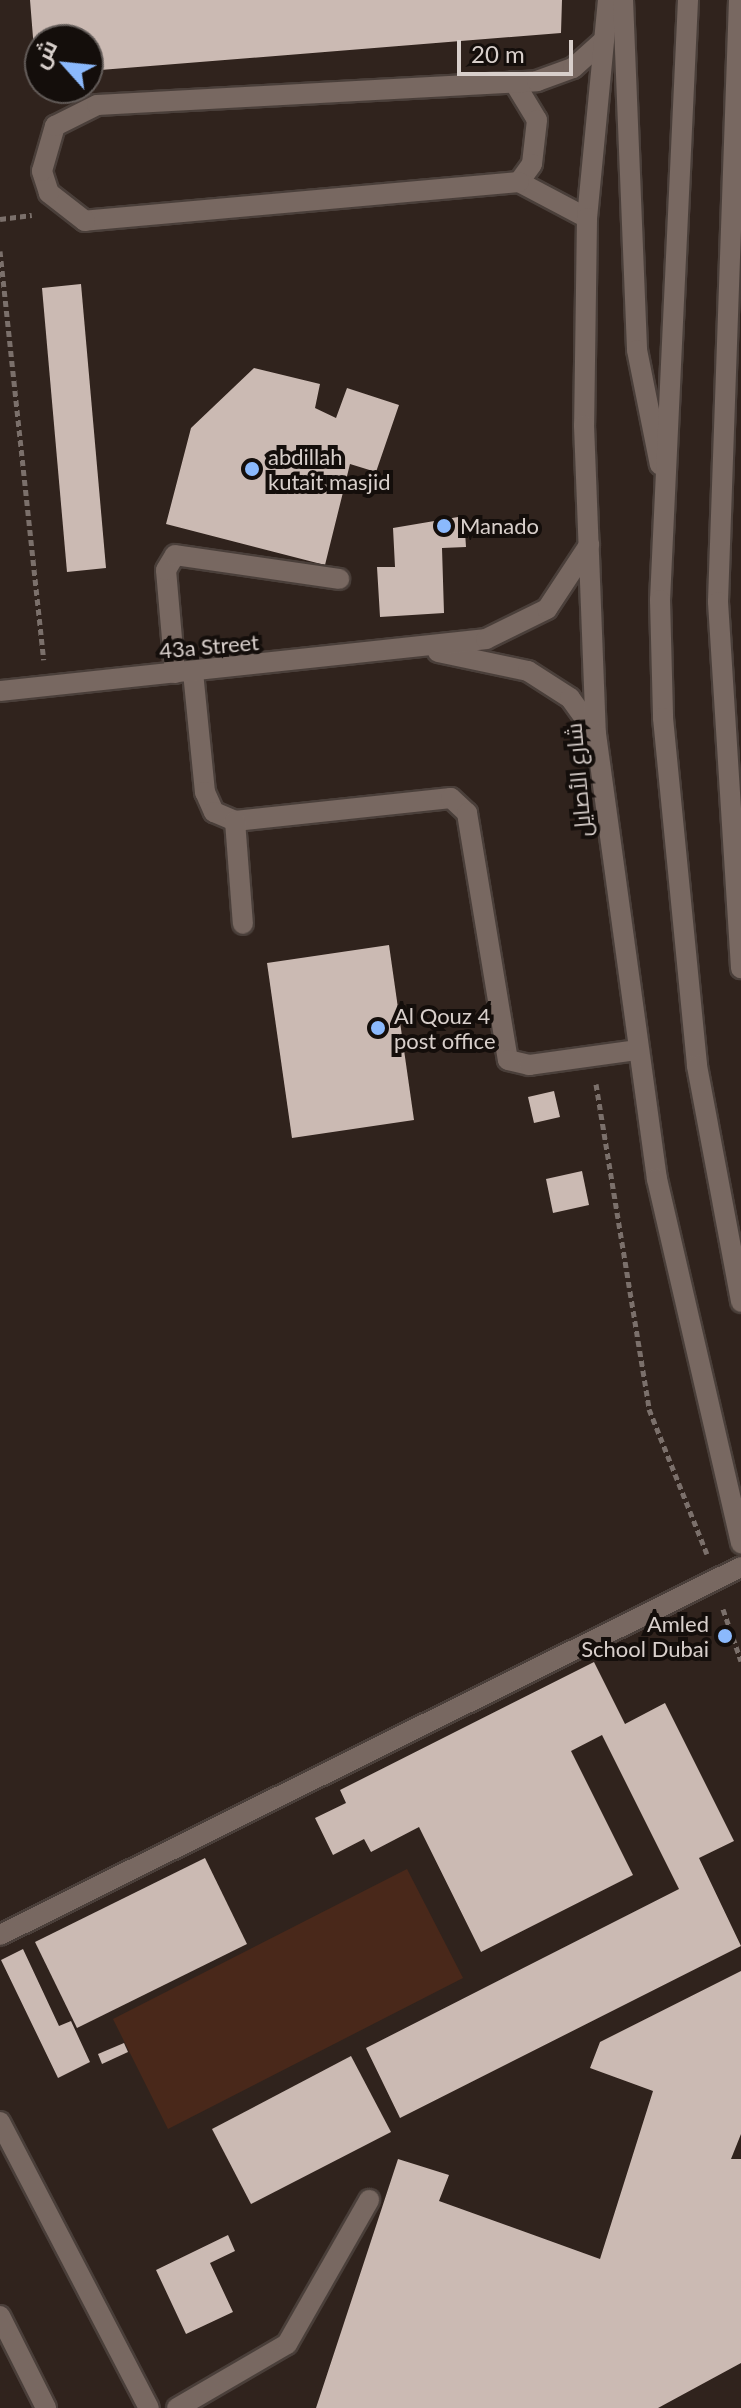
<!DOCTYPE html>
<html>
<head>
<meta charset="utf-8">
<style>
  body { margin:0 }
  #map { position:relative; width:741px; height:2408px; overflow:hidden; background:#30231d; font-family:Lato,Cairo,sans-serif }
  div>[style] { position:absolute }
  .green>* { inset:0; background:#49281a }
  .building>* { inset:0; background:#cbbab3 }
  .path>* { height:5px; margin-top:-2.5px; transform-origin:0; background:repeating-linear-gradient(90deg,#7b706b 0 6px,transparent 0 10px) }
  .roads { filter:drop-shadow(2px 0 #4a3f3a) drop-shadow(-2px 0 #4a3f3a) drop-shadow(0 2px #4a3f3a) drop-shadow(0 -2px #4a3f3a) }
  .service>* { height:20px; margin:-10px; padding:0 10px; transform-origin:10px; border-radius:10px; background:#786861 }
  .minor>* { height:20px; margin:-10px; padding:0 10px; transform-origin:10px; border-radius:10px; background:#786861 }
  .tertiary>* { height:20px; margin:-10px; padding:0 10px; transform-origin:10px; border-radius:10px; background:#786861 }
  .secondary>* { height:20px; margin:-10px; padding:0 10px; transform-origin:10px; border-radius:10px; background:#786861 }
  .dots>* { width:22px; height:22px; translate:-50% -50%; box-sizing:border-box; border:4px solid #140e0b; border-radius:50% }
  span { translate:-50% -50%; white-space:nowrap; text-align:center; line-height:1.15; -webkit-text-stroke:8px #140e0b; paint-order:stroke }
  .poi-label { font-size:22px; color:#d8cfcb }
  .left { translate:0 -50%; text-align:left }
  .right { translate:-100% -50%; text-align:right }
  .street-label { font-size:22px; color:#d8cfcb }
  .north { position:absolute; left:24px; top:24px; width:80px; height:80px; box-sizing:border-box; background:#140e0b; border:2px solid #625b58; border-radius:50%; rotate:297deg; font-size:22px; font-weight:700; line-height:32px; text-align:center; color:#d8cfcb }
  .north::after { content:''; display:block; margin:auto; width:28px; height:36px; background:#8bb9fc; clip-path:polygon(50% 0,100% 100%,50% 72%,0 100%) }
  .scale { position:absolute; left:457px; top:40px; width:116px; height:36px; box-sizing:border-box; border:4px solid #d8cfcb; border-top:0; padding-left:10px; font-size:24px; line-height:28px; white-space:nowrap; color:#d8cfcb; -webkit-text-stroke:6px #140e0b; paint-order:stroke }
</style>
</head>
<body>
<div id="map">
  <div class="green">
    <div style="clip-path:polygon(407px 1869px,463px 1978px,168px 2129px,113px 2019px)"></div>
  </div>
  <div class="building">
    <div style="clip-path:polygon(30px 0,562px 0,561px 33px,88px 71px,88px 40px,40px 40px,36px 75px)"></div>
    <div style="clip-path:polygon(81px 284px,106px 568px,67px 572px,42px 288px)"></div>
    <div style="clip-path:polygon(254px 368px,320px 384px,315px 408px,336px 418px,347px 388px,399px 405px,376px 472px,350px 464px,325px 565px,166px 524px,191px 428px)"></div>
    <div style="clip-path:polygon(464px 516px,466px 547px,442px 548px,444px 613px,380px 617px,377px 567px,395px 567px,393px 528px)"></div>
    <div style="clip-path:polygon(389px 945px,414px 1120px,292px 1138px,267px 963px)"></div>
    <div style="clip-path:polygon(554px 1091px,560px 1117px,534px 1123px,528px 1097px)"></div>
    <div style="clip-path:polygon(582px 1171px,589px 1205px,553px 1213px,546px 1179px)"></div>
    <div style="clip-path:polygon(594px 1662px,625px 1724px,665px 1703px,734px 1841px,699px 1858px,741px 1946px,400px 2118px,366px 2048px,679px 1889px,602px 1735px,571px 1751px,633px 1875px,481px 1952px,419px 1827px,371px 1852px,364px 1839px,333px 1855px,315px 1818px,346px 1803px,340px 1790px)"></div>
    <div style="clip-path:polygon(205px 1858px,247px 1944px,77px 2028px,35px 1942px)"></div>
    <div style="clip-path:polygon(23px 1949px,59px 2026px,71px 2021px,90px 2062px,58px 2078px,1px 1960px)"></div>
    <div style="clip-path:polygon(741px 1971px,741px 2134px,731px 2159px,741px 2159px,741px 2363px,658px 2408px,316px 2408px,398px 2159px,449px 2175px,439px 2201px,600px 2259px,653px 2091px,590px 2068px,600px 2042px)"></div>
    <div style="clip-path:polygon(124px 2043px,128px 2052px,102px 2064px,98px 2054px)"></div>
    <div style="clip-path:polygon(351px 2056px,391px 2132px,251px 2204px,212px 2129px)"></div>
    <div style="clip-path:polygon(228px 2235px,235px 2251px,210px 2263px,233px 2312px,186px 2334px,156px 2270px)"></div>
  </div>
  <div class="path">
    <div style="left:0;top:219px;width:32px;rotate:-7deg"></div>
    <div style="left:0;top:251px;width:411px;rotate:83.9deg"></div>
    <div style="left:596px;top:1084px;width:329px;rotate:80.7deg"></div>
    <div style="left:649px;top:1409px;width:156px;rotate:68.2deg"></div>
    <div style="left:723px;top:1609px;width:55px;rotate:70.9deg"></div>
  </div>
  <div class="roads">
    <div class="service">
      <div style="left:514px;top:82px;width:44px;rotate:58.8deg"></div>
      <div style="left:537px;top:120px;width:44px;rotate:96.5deg"></div>
      <div style="left:532px;top:164px;width:22px;rotate:126deg"></div>
      <div style="left:587px;top:218px;width:77px;rotate:-152.1deg"></div>
      <div style="left:519px;top:182px;width:436px;rotate:174.9deg"></div>
      <div style="left:85px;top:221px;width:46px;rotate:-142.1deg"></div>
      <div style="left:49px;top:193px;width:23px;rotate:-108deg"></div>
      <div style="left:42px;top:171px;width:47px;rotate:-73.9deg"></div>
      <div style="left:55px;top:126px;width:47px;rotate:-26.6deg"></div>
      <div style="left:97px;top:105px;width:441px;rotate:-3.1deg"></div>
      <div style="left:537px;top:81px;width:38px;rotate:-20deg"></div>
      <div style="left:573px;top:68px;width:39px;rotate:-42deg"></div>
      <div style="left:193px;top:672px;width:121px;rotate:84.3deg"></div>
      <div style="left:205px;top:792px;width:22px;rotate:66deg"></div>
      <div style="left:214px;top:812px;width:23px;rotate:23deg"></div>
      <div style="left:235px;top:821px;width:217px;rotate:-6.1deg"></div>
      <div style="left:451px;top:798px;width:22px;rotate:43deg"></div>
      <div style="left:467px;top:813px;width:250px;rotate:80.6deg"></div>
      <div style="left:508px;top:1060px;width:22px;rotate:13deg"></div>
      <div style="left:529px;top:1065px;width:109px;rotate:-7.9deg"></div>
      <div style="left:175px;top:673px;width:103px;rotate:-95deg"></div>
      <div style="left:166px;top:570px;width:17px;rotate:-59deg"></div>
      <div style="left:175px;top:555px;width:166px;rotate:8.3deg"></div>
      <div style="left:235px;top:821px;width:103px;rotate:85.6deg"></div>
      <div style="left:0;top:1935px;width:827px;rotate:-26.41deg"></div>
      <div style="left:0;top:2122px;width:322px;rotate:62.5deg"></div>
      <div style="left:177px;top:2408px;width:127px;rotate:-30.2deg"></div>
      <div style="left:287px;top:2344px;width:166px;rotate:-60.3deg"></div>
    </div>
    <div class="minor">
      <div style="left:438px;top:652px;width:92px;rotate:11.9deg"></div>
      <div style="left:528px;top:671px;width:50px;rotate:32.7deg"></div>
      <div style="left:570px;top:698px;width:44px;rotate:54.2deg"></div>
      <div style="left:0;top:691px;width:489px;rotate:-6.1deg"></div>
      <div style="left:486px;top:639px;width:68px;rotate:-26.2deg"></div>
      <div style="left:547px;top:609px;width:77px;rotate:-56.7deg"></div>
      <div style="left:0;top:2316px;width:103px;rotate:63.4deg"></div>
    </div>
    <div class="tertiary">
      <div style="left:608px;top:0;width:219px;rotate:95.5deg"></div>
      <div style="left:587px;top:218px;width:207px;rotate:90.8deg"></div>
      <div style="left:584px;top:425px;width:309px;rotate:87.8deg"></div>
      <div style="left:596px;top:734px;width:449px;rotate:82.2deg"></div>
      <div style="left:657px;top:1179px;width:374px;rotate:77deg"></div>
    </div>
    <div class="secondary">
      <div style="left:623px;top:0;width:350px;rotate:87.7deg"></div>
      <div style="left:637px;top:350px;width:117px;rotate:78.7deg"></div>
      <div style="left:688px;top:0;width:601px;rotate:92.67deg"></div>
      <div style="left:660px;top:600px;width:118px;rotate:88.5deg"></div>
      <div style="left:663px;top:718px;width:350px;rotate:84.4deg"></div>
      <div style="left:697px;top:1066px;width:240px;rotate:79.4deg"></div>
      <div style="left:739px;top:0;width:602px;rotate:92deg"></div>
      <div style="left:718px;top:602px;width:367px;rotate:86.4deg"></div>
    </div>
  </div>
  <div class="dots">
    <div style="left:252px;top:469px;background:#8bb9fc"></div>
    <div style="left:444px;top:526px;background:#8bb9fc"></div>
    <div style="left:378px;top:1028px;background:#8bb9fc"></div>
    <div style="left:725px;top:1636px;background:#8bb9fc"></div>
  </div>
  <div class="poi-label">
    <span class="left" style="left:268px;top:469px">abdillah<br>kutait masjid</span>
    <span class="left" style="left:460px;top:526px">Manado</span>
    <span class="left" style="left:394px;top:1028px">Al Qouz 4<br>post office</span>
    <span class="right" style="left:709px;top:1636px">Amled<br>School Dubai</span>
  </div>
  <div class="street-label">
    <span style="left:209px;top:646px;rotate:-5deg">43a Street</span>
    <span style="left:578px;top:780px;rotate:-95deg">شارع الأصايل</span>
  </div>
  <div class="north">ش</div>
  <div class="scale">20 m</div>
</div>
</body>
</html>
